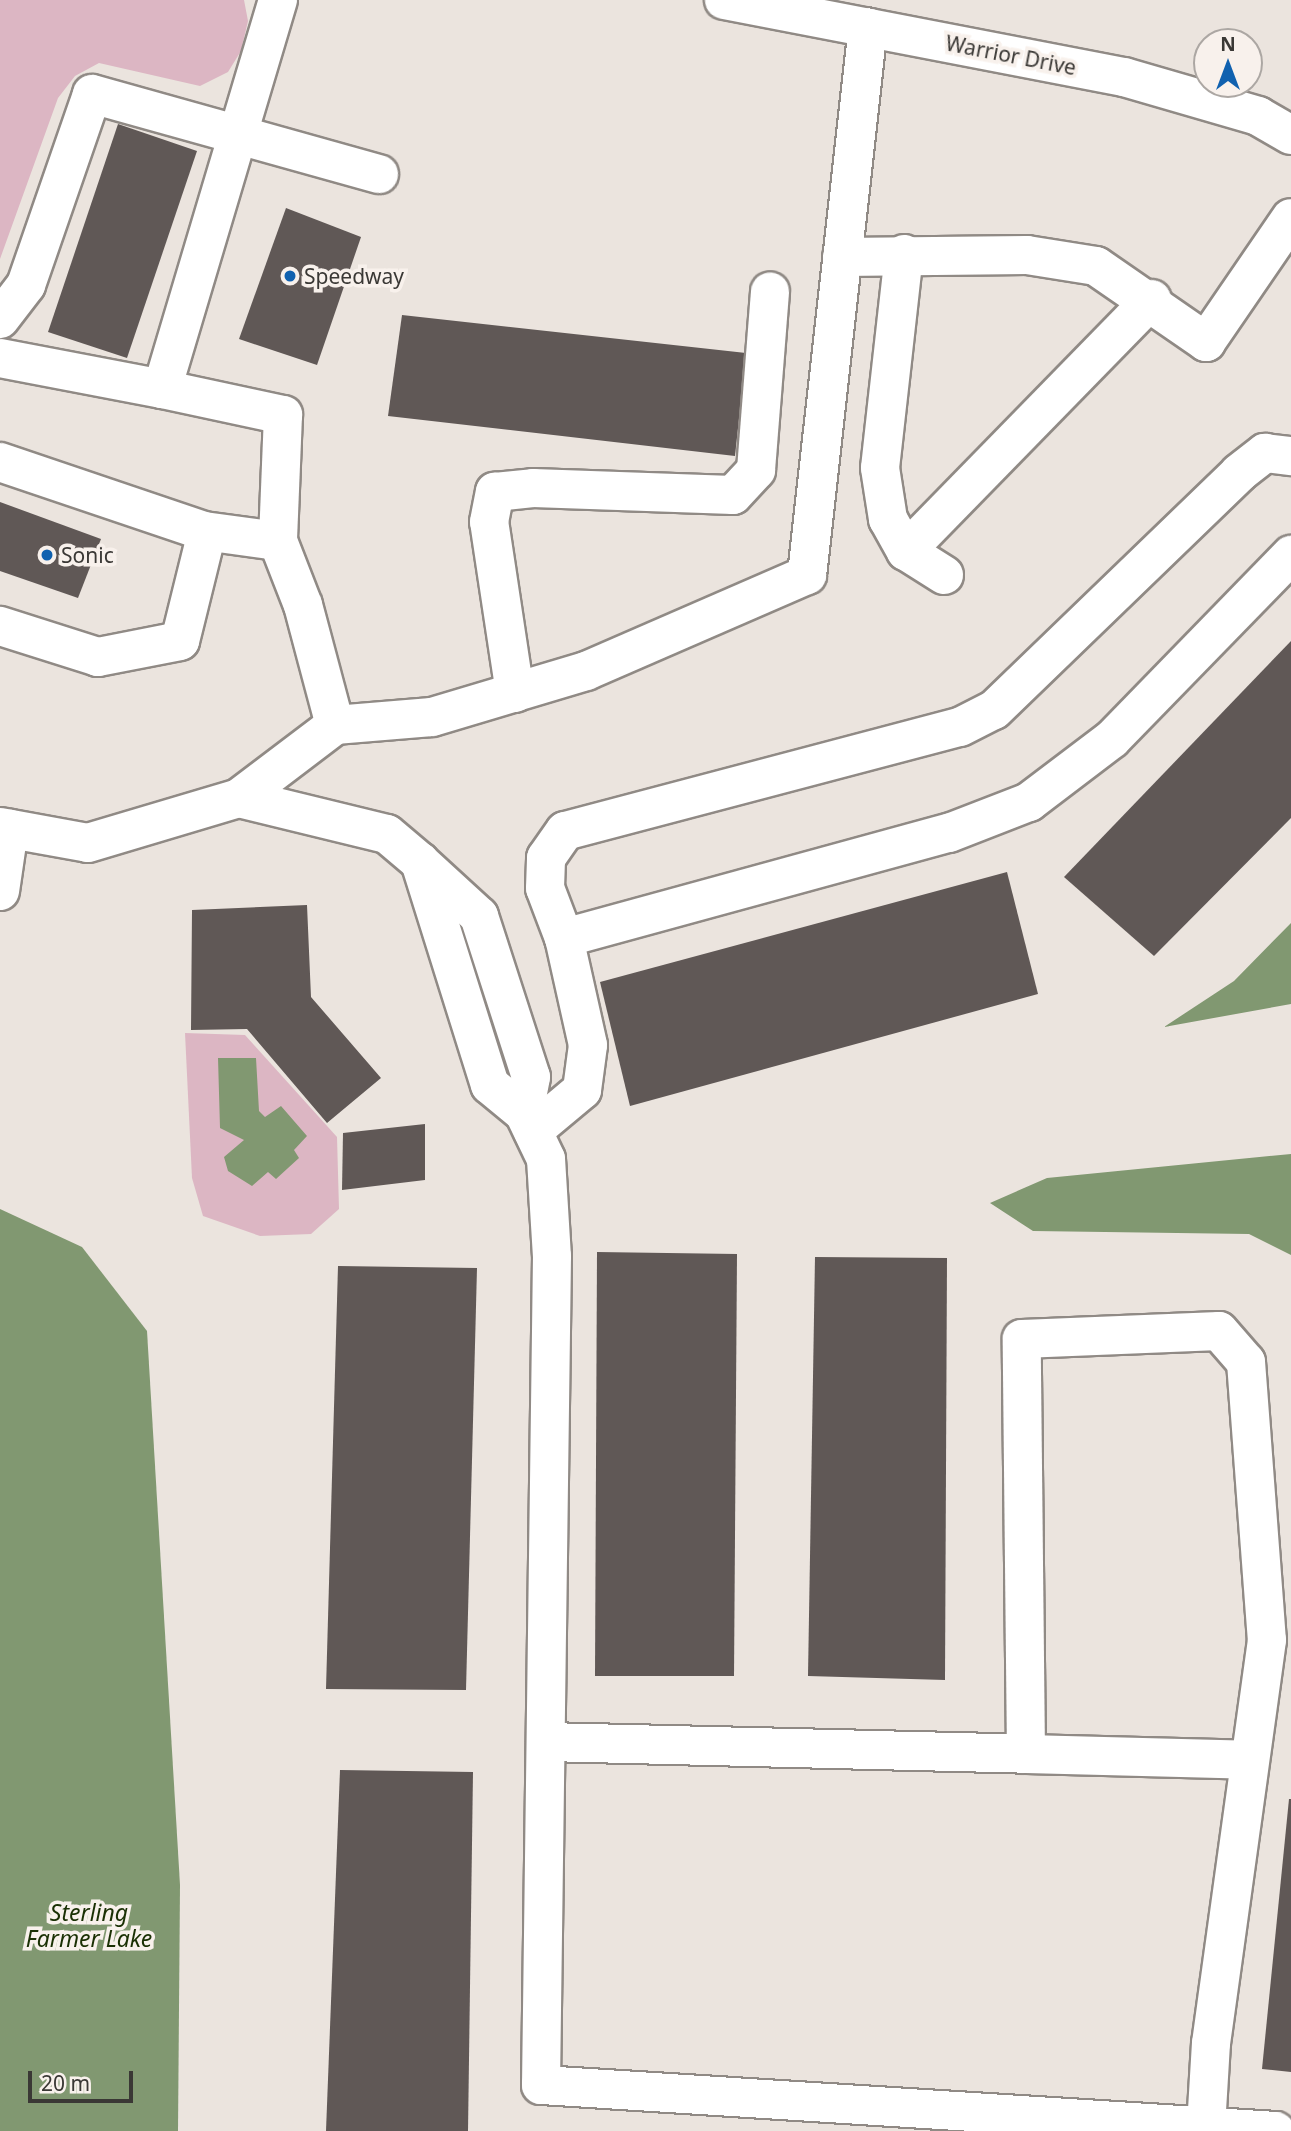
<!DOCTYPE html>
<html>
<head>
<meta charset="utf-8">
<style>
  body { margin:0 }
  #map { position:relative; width:1291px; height:2131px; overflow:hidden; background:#ebe4de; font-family:"Noto Sans",sans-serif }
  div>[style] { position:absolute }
  .green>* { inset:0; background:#dcb6c3 }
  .water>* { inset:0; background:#819871 }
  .building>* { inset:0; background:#605856 }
  .roads { filter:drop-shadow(2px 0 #908a85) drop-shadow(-2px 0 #908a85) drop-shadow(0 2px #908a85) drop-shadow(0 -2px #908a85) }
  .minor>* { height:38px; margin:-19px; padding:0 19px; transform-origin:19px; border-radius:19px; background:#fff }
  .dots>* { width:19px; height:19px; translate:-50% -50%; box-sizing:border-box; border:4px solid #f8f1ec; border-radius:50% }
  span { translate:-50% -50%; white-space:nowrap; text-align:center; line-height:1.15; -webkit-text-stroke:7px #f8f1ec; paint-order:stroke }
  .street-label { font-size:21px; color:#3a3835 }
  .poi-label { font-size:21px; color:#3a3835 }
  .left { translate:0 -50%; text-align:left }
  .water-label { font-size:23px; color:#1a3004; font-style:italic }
  .north { position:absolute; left:1193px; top:28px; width:70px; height:70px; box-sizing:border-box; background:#f8f1ec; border:2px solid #aca7a3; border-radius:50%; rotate:0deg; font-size:19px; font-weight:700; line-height:28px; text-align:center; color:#3a3835 }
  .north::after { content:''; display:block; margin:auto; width:24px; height:32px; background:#1061af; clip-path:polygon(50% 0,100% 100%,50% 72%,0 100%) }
  .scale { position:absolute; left:28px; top:2071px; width:105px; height:32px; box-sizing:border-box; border:4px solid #3a3835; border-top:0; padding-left:9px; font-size:21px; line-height:24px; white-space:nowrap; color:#3a3835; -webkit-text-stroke:5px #f8f1ec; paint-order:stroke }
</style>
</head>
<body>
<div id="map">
  <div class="green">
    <div style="clip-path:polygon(0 0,244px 0,248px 21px,241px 51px,228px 72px,200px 86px,99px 63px,75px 76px,58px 98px,0 259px)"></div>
    <div style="clip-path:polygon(185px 1033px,245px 1035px,337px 1137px,339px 1209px,311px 1234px,260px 1236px,203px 1216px,192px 1178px)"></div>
  </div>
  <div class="water">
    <div style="clip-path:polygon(1291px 923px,1291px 1004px,1164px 1027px,1234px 981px)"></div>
    <div style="clip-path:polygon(218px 1058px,256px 1058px,259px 1111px,265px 1117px,281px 1106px,307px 1136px,294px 1150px,299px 1158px,276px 1179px,268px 1172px,252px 1186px,228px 1171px,224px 1157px,244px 1140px,220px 1128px)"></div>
    <div style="clip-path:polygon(1291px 1154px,1291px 1255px,1249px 1234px,1033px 1231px,990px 1203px,1047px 1178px)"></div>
    <div style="clip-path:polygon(0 1209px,82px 1247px,147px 1331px,180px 1885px,178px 2131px,0 2131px)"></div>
  </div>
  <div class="building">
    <div style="clip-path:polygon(118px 124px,197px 151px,127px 358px,48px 332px)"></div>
    <div style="clip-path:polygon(286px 208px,361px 237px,317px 365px,239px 339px)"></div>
    <div style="clip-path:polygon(402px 315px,746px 353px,735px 456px,388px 416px)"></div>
    <div style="clip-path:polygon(0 502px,101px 539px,78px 598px,0 571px)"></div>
    <div style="clip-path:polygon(1291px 641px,1291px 818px,1154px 956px,1064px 877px)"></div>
    <div style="clip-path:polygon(1007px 872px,1038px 994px,630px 1106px,600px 982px)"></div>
    <div style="clip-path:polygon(307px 905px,311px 997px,381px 1078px,327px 1123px,247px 1029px,191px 1030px,192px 910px)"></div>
    <div style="clip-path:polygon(425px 1124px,425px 1180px,342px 1190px,343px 1133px)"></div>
    <div style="clip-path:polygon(597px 1252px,737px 1254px,734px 1676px,595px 1676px)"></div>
    <div style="clip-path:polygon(815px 1257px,947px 1258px,945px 1680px,808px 1676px)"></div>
    <div style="clip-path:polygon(338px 1266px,477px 1268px,466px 1690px,326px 1689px)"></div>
    <div style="clip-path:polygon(340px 1770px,473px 1772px,468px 2131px,326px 2131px)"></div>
    <div style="clip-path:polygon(1289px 1799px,1291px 1799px,1291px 2072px,1262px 2069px)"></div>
  </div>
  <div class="roads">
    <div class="minor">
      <div style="left:724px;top:0;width:407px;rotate:10.9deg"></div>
      <div style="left:1124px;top:77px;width:140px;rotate:16.2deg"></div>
      <div style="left:1258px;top:116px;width:38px;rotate:30deg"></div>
      <div style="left:904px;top:254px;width:215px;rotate:96.4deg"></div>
      <div style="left:880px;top:468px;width:52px;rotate:81.1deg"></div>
      <div style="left:888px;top:519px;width:37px;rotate:61deg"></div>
      <div style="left:906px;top:551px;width:45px;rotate:32.3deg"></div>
      <div style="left:842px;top:257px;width:185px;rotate:-0.6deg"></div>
      <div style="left:1027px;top:255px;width:70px;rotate:9.1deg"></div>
      <div style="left:1096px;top:266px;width:134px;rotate:34.6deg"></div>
      <div style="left:1206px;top:342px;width:150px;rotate:-55.6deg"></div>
      <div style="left:0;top:319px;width:43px;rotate:-52.6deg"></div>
      <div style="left:26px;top:285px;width:202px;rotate:-70.9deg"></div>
      <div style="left:92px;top:94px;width:298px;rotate:15.6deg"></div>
      <div style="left:0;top:358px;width:165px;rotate:10.8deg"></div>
      <div style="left:162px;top:389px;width:406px;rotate:-73.4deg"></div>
      <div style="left:162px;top:389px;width:124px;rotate:12.1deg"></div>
      <div style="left:283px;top:415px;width:126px;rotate:92.3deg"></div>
      <div style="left:0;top:462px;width:219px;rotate:18.7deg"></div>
      <div style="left:207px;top:532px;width:112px;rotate:103.9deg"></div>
      <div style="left:180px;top:641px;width:84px;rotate:169deg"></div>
      <div style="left:98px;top:657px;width:103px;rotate:-162.4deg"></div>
      <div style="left:204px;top:531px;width:75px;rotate:7.7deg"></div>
      <div style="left:278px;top:541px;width:69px;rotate:68.7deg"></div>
      <div style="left:303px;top:605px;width:124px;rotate:75.1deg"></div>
      <div style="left:906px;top:551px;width:352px;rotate:-45.7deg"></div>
      <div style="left:515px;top:693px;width:173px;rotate:-98.6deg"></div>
      <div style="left:489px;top:522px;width:31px;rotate:-79deg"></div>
      <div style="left:495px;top:492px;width:38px;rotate:-6deg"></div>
      <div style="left:533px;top:488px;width:200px;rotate:2deg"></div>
      <div style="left:733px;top:495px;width:34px;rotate:-47deg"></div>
      <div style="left:756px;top:470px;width:179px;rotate:-85.5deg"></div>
      <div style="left:239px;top:798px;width:152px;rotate:13.7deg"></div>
      <div style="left:387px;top:834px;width:43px;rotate:40.3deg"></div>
      <div style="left:420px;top:862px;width:80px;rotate:42.5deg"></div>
      <div style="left:479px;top:916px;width:169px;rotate:72.1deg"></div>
      <div style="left:531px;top:1077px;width:37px;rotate:101deg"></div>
      <div style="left:524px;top:1113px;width:44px;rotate:-140.5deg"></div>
      <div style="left:490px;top:1085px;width:234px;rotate:-107.4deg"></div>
      <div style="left:0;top:827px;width:89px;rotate:10.3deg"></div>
      <div style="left:88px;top:843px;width:158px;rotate:-16.6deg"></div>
      <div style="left:239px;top:798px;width:121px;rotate:-37.2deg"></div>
      <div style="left:335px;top:725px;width:97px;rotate:-4.7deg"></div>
      <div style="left:432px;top:717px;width:161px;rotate:-16.6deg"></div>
      <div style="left:586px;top:671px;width:241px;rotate:-23.5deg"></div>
      <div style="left:807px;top:575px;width:551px;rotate:-83.65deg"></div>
      <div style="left:0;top:891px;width:63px;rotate:-81.7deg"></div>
      <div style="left:564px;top:938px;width:399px;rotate:-15.3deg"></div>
      <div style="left:949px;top:833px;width:86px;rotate:-21.2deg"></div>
      <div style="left:1029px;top:802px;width:104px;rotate:-37.2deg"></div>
      <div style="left:1112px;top:739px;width:257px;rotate:-45.8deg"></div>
      <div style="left:524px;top:1113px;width:51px;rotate:64.4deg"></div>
      <div style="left:546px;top:1159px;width:97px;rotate:86.5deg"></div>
      <div style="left:552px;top:1256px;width:829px;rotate:90.76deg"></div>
      <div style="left:541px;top:2085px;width:736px;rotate:3.58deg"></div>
      <div style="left:533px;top:1131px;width:64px;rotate:-39.9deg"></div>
      <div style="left:582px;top:1090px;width:45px;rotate:-82.4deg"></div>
      <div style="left:588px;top:1045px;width:110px;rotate:-102.6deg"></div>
      <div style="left:564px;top:938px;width:53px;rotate:-110.8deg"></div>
      <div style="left:545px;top:888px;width:30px;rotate:-88deg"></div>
      <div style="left:546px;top:858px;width:33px;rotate:-55deg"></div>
      <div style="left:565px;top:831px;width:408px;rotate:-14.8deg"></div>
      <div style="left:960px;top:727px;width:38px;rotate:-27deg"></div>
      <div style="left:994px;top:710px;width:341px;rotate:-44deg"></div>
      <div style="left:1239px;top:473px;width:33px;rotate:-38deg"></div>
      <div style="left:1265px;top:453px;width:26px;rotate:7deg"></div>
      <div style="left:546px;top:1742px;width:480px;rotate:1.4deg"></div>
      <div style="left:1026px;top:1754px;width:415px;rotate:-90.6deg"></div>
      <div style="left:1022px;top:1339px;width:197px;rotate:-2.3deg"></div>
      <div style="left:1219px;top:1331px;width:41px;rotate:48.9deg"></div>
      <div style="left:1246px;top:1362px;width:279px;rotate:85.7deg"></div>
      <div style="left:1267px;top:1640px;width:407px;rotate:97.9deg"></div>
      <div style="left:1211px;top:2043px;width:84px;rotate:93.4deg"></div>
      <div style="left:1026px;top:1754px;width:223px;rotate:1.5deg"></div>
    </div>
  </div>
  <div class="dots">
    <div style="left:290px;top:276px;background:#1061af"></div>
    <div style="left:47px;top:555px;background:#1061af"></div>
  </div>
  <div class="street-label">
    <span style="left:1011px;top:55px;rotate:11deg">Warrior Drive</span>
  </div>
  <div class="poi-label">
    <span class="left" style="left:304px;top:276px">Speedway</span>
    <span class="left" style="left:61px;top:555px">Sonic</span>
  </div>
  <div class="water-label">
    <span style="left:89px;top:1925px">Sterling<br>Farmer Lake</span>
  </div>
  <div class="north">N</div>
  <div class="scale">20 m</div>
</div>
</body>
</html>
